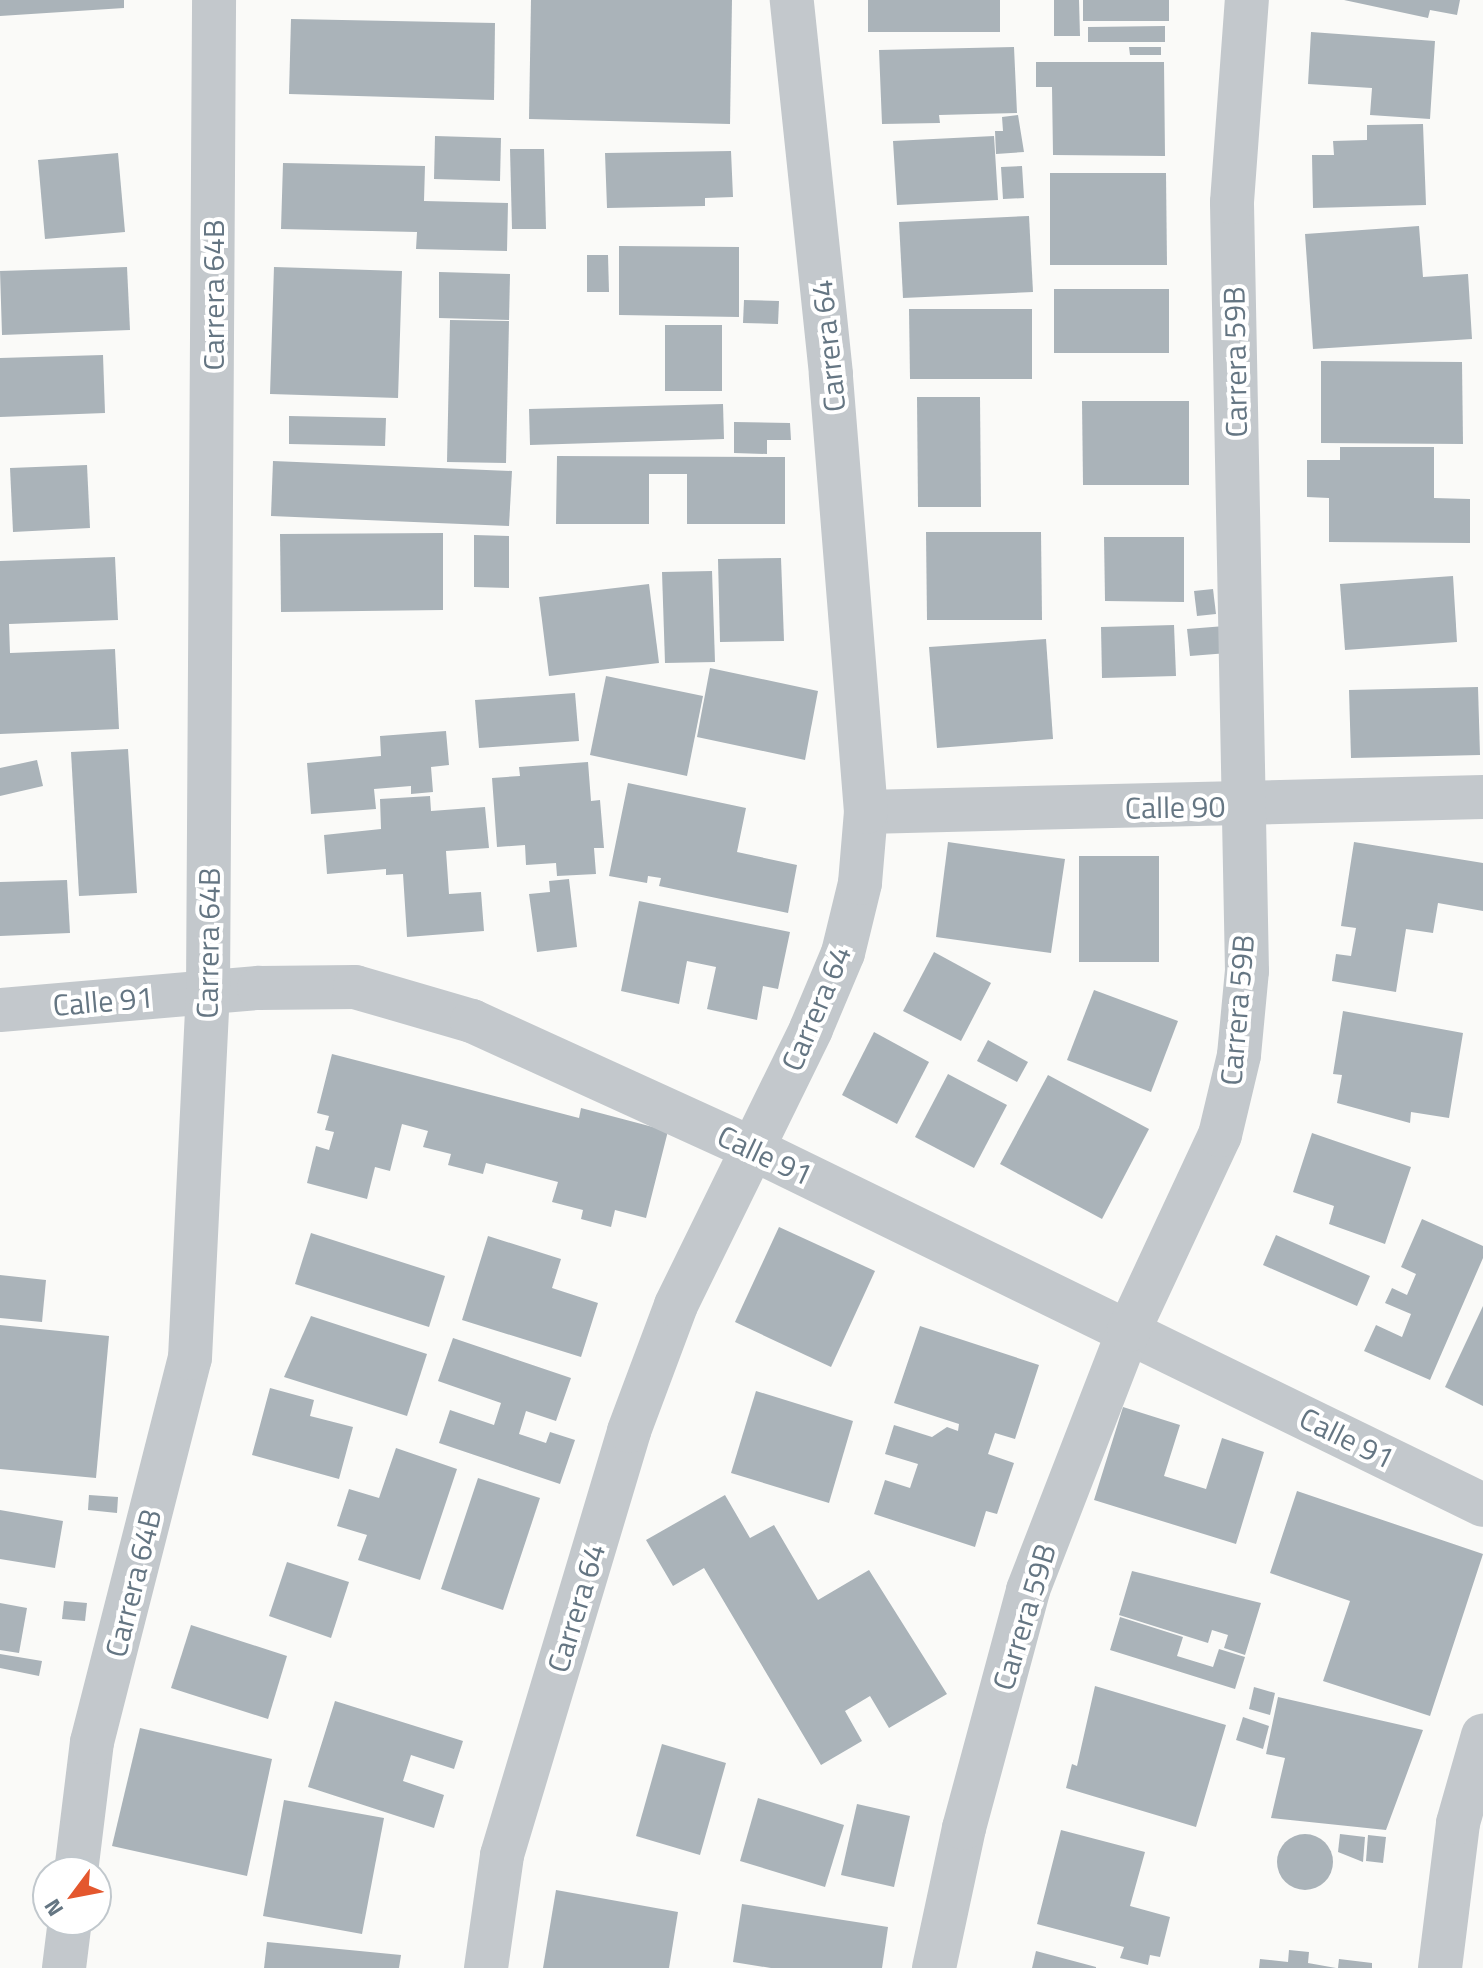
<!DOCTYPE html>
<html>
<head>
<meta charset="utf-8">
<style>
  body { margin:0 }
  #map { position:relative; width:1483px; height:1968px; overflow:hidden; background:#fafaf8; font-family:"Titillium Web",sans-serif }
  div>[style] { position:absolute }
  .building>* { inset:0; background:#aab3b9 }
  .round { border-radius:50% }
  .minor>* { height:44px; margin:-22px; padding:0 22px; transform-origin:22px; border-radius:22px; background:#c3c8cc }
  span { translate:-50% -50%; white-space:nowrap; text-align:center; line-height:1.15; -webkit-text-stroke:8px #fff; paint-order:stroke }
  .street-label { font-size:30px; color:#657683 }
  .north { position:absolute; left:32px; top:1856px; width:80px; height:80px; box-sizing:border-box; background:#fff; border:2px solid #c1c8cd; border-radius:50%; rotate:238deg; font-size:22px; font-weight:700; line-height:32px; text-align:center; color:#657683 }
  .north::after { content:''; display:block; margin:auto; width:28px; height:36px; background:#e4572e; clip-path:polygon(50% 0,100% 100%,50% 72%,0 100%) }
</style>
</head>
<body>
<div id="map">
  <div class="building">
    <div style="clip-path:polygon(0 0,124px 0,124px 8px,0 16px)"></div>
    <div style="clip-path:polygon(531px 0,732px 0,730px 124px,529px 119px)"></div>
    <div style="clip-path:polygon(868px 0,1000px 0,1000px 32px,868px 32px)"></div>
    <div style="clip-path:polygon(1054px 0,1079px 0,1080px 36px,1054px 36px)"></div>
    <div style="clip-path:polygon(1083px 0,1169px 0,1169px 21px,1083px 21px)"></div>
    <div style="clip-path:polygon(1344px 0,1460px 0,1457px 15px,1430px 10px,1428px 18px)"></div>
    <div style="clip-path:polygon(291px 19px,495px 23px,494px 100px,289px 94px)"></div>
    <div style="clip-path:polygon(1165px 26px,1165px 42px,1088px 42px,1088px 27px)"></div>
    <div style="clip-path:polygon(1311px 32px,1435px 41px,1430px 119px,1370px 115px,1372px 88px,1308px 84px)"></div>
    <div style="clip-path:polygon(1014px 47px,1017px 113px,939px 115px,940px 123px,882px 124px,879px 50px)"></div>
    <div style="clip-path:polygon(1129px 47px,1161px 47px,1161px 55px,1130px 55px)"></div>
    <div style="clip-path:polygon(1036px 62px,1164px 62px,1165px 156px,1053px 155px,1052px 87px,1036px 87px)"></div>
    <div style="clip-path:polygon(1018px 115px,1024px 152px,996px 154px,995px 131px,1003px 131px,1002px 117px)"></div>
    <div style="clip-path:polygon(1423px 124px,1426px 205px,1313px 208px,1312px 155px,1334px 155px,1333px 141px,1367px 140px,1367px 125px)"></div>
    <div style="clip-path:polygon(435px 136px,501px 138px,500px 181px,434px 179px)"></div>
    <div style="clip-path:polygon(994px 136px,998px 200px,897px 205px,893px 141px)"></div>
    <div style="clip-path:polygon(510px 149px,544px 149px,546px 229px,512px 229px)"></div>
    <div style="clip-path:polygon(731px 151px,733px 197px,705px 198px,705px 206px,607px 208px,605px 153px)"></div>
    <div style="clip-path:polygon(118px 153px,125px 232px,45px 239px,38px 160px)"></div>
    <div style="clip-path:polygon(283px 163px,425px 166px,424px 201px,508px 203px,507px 251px,416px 249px,417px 232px,281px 229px)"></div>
    <div style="clip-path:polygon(1022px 166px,1024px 198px,1003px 199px,1001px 167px)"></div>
    <div style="clip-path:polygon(1050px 173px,1166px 173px,1167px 265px,1050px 265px)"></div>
    <div style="clip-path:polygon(1029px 216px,1033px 292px,903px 298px,899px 222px)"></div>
    <div style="clip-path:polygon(1419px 226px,1423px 277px,1468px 274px,1472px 339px,1313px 349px,1305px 234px)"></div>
    <div style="clip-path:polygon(619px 246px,739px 247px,739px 317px,619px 315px)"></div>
    <div style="clip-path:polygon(587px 255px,608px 255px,609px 292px,587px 292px)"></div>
    <div style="clip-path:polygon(127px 267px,130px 330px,2px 335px,0 271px)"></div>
    <div style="clip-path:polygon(274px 267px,402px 271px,398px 398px,270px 394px)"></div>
    <div style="clip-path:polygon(439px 272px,510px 274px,509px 320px,439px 318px)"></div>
    <div style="clip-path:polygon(1054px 289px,1169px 289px,1169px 353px,1054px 353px)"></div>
    <div style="clip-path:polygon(744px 300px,779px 301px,778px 324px,743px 323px)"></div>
    <div style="clip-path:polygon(909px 309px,1032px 309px,1032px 379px,910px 379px)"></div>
    <div style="clip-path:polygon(450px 320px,509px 321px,506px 463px,447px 462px)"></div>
    <div style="clip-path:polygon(665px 325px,722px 325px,722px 391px,665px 391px)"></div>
    <div style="clip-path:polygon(103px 355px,105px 413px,0 417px,0 358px)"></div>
    <div style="clip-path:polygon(1321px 361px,1462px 362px,1463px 444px,1321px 443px)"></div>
    <div style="clip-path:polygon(917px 397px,980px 397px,981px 507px,918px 507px)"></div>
    <div style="clip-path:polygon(1082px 401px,1189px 401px,1189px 485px,1083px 485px)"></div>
    <div style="clip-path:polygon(723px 404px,724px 439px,530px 445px,529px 409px)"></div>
    <div style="clip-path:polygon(289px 416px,386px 418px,385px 446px,289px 444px)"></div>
    <div style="clip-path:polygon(734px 422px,790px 423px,791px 440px,767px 440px,767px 454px,734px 453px)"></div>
    <div style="clip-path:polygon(1340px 447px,1434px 447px,1434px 498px,1470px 499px,1470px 543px,1329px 542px,1329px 498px,1307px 497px,1307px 460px,1340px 460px)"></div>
    <div style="clip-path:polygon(557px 456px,785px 457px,785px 524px,687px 524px,687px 474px,649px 474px,649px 524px,556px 524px)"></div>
    <div style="clip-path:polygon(273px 461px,512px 471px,509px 526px,271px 516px)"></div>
    <div style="clip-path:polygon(87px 465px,90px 528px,13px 532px,10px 468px)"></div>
    <div style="clip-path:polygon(926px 532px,1041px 532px,1042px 620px,927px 620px)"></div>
    <div style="clip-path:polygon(443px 533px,443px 610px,281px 612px,280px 534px)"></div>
    <div style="clip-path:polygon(474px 535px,509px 536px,509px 588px,474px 587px)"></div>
    <div style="clip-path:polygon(1104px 537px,1184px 537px,1184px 602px,1105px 601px)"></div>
    <div style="clip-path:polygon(115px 557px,118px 620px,9px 624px,10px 653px,115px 649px,119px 729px,0 734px,0 561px)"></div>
    <div style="clip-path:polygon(781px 558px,784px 641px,720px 642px,718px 559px)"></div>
    <div style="clip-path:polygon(712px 571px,715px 662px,665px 663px,662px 572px)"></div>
    <div style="clip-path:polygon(1453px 576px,1457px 642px,1345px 650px,1340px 584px)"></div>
    <div style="clip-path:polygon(649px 584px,659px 663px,549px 676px,539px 597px)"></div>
    <div style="clip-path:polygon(1213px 589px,1216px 614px,1197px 616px,1194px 591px)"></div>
    <div style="clip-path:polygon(1174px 625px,1176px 676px,1102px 678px,1101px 627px)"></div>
    <div style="clip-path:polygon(1225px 626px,1228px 653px,1190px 656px,1187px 629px)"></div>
    <div style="clip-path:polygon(1046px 639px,1053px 739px,937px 748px,929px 647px)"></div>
    <div style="clip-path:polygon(710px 668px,818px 691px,805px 760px,697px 737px)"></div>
    <div style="clip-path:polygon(606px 676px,703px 696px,687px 776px,590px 755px)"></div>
    <div style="clip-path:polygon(1478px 687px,1480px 755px,1351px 758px,1349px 690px)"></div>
    <div style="clip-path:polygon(575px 693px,579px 741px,479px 748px,475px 700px)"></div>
    <div style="clip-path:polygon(446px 731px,449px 765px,431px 767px,433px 792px,411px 794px,411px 786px,374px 789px,376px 809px,311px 814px,307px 763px,381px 756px,380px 736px)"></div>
    <div style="clip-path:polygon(128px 749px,137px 893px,79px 896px,71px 752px)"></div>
    <div style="clip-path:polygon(37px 760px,43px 786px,0 796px,0 768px)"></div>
    <div style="clip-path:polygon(588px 762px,591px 801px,600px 800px,604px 848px,594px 848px,596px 874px,557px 876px,556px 863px,526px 865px,525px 845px,497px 847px,492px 778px,520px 776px,519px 767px)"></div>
    <div style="clip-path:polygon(628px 783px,746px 808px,737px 852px,797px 865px,788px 913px,659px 886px,661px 878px,648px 876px,647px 883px,609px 876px)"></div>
    <div style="clip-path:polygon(430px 796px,431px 811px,485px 807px,489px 848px,446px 851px,449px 894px,481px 892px,484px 931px,407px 937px,403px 874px,386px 875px,386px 869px,327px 874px,324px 835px,381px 829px,380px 799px)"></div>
    <div style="clip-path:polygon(948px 842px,1065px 859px,1051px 953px,936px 937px)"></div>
    <div style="clip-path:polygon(1354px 842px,1483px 863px,1483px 911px,1438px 903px,1433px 933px,1406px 929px,1396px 992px,1332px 981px,1336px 954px,1351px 956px,1356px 928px,1341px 926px)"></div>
    <div style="clip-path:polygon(1079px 856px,1159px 856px,1159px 962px,1079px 962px)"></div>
    <div style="clip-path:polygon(569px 879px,577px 947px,537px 952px,529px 894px,550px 892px,549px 881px)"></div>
    <div style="clip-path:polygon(67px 880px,70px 933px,0 936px,0 882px)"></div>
    <div style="clip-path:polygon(639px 901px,790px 932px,778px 989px,763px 986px,757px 1020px,707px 1009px,716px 967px,687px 961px,679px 1004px,621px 991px)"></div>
    <div style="clip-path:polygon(934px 952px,991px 983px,961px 1041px,903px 1011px)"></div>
    <div style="clip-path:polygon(1094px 990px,1178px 1021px,1151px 1092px,1067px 1060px)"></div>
    <div style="clip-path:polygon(1343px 1011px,1463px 1033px,1449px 1118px,1411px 1112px,1410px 1123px,1337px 1103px,1342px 1075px,1333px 1074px)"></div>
    <div style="clip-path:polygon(874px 1032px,929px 1062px,897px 1124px,842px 1095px)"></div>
    <div style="clip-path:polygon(988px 1040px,1028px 1062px,1017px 1082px,977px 1061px)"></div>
    <div style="clip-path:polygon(332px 1054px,579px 1118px,581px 1108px,668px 1131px,646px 1218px,615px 1210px,611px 1227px,581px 1219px,583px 1210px,552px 1202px,558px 1182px,486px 1163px,483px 1174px,448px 1165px,451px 1154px,423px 1147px,428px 1131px,402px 1124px,390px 1171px,375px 1167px,367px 1199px,307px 1183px,316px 1146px,329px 1150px,334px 1132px,325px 1130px,329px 1116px,317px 1113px)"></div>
    <div style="clip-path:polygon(948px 1074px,1007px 1105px,974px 1168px,915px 1137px)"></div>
    <div style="clip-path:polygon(1048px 1075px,1149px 1129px,1102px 1219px,1000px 1164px)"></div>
    <div style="clip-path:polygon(1312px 1133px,1411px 1167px,1385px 1244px,1329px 1224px,1334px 1206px,1293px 1192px)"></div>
    <div style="clip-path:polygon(1422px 1219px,1483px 1246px,1483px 1258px,1430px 1380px,1364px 1351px,1376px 1325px,1402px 1337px,1411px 1314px,1385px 1303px,1392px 1288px,1407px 1295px,1416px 1274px,1401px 1267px)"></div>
    <div style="clip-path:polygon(779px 1227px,875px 1271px,831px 1367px,735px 1322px)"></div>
    <div style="clip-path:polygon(311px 1233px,445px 1276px,429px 1327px,295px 1284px)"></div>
    <div style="clip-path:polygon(1276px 1235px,1370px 1276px,1357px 1306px,1263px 1265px)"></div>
    <div style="clip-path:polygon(488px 1236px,561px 1259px,552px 1288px,598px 1303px,581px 1357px,462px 1320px)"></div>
    <div style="clip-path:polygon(0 1275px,46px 1280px,42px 1322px,0 1318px)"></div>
    <div style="clip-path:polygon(1483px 1306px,1483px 1406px,1445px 1387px)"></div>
    <div style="clip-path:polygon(311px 1316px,427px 1354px,407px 1416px,284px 1377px)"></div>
    <div style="clip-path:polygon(0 1325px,109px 1336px,96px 1478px,0 1469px)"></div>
    <div style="clip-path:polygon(920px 1326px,1039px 1365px,1015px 1439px,995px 1433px,988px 1454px,1014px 1463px,997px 1514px,986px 1511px,975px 1547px,874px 1514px,885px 1480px,910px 1488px,918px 1464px,885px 1454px,894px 1425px,932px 1437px,947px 1427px,958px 1431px,959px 1424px,894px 1403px)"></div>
    <div style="clip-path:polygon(453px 1338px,571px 1378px,556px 1421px,526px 1411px,519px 1434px,546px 1443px,550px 1432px,575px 1440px,560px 1484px,439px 1443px,450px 1410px,494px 1425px,501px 1403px,438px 1381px)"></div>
    <div style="clip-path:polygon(270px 1388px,314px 1400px,310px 1416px,353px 1427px,339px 1479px,252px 1455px)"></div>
    <div style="clip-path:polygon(756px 1391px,853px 1421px,829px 1503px,731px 1473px)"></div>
    <div style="clip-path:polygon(1123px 1407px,1180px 1425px,1164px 1476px,1206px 1489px,1222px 1438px,1264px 1452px,1236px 1544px,1094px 1500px)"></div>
    <div style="clip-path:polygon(396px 1448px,457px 1469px,420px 1580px,358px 1560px,367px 1535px,337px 1526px,349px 1489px,379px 1498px)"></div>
    <div style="clip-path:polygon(478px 1478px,540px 1498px,503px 1610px,441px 1589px)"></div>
    <div style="clip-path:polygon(1297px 1491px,1483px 1554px,1430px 1716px,1323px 1681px,1350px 1601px,1270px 1573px)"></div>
    <div style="clip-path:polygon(89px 1495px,118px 1497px,117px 1513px,88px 1510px)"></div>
    <div style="clip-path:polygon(725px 1495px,750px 1538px,774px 1525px,818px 1600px,869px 1570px,947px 1694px,889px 1728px,870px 1696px,845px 1711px,862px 1741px,821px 1765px,704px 1568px,673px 1586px,646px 1540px)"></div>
    <div style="clip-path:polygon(0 1510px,63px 1521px,55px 1568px,0 1559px)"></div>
    <div style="clip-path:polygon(287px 1562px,349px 1582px,331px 1638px,269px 1616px)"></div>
    <div style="clip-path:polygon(1132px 1571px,1261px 1603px,1245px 1655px,1224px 1648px,1228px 1635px,1212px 1630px,1208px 1643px,1119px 1615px)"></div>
    <div style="clip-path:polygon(64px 1601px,87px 1603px,85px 1621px,62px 1619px)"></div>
    <div style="clip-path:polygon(0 1603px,27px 1608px,19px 1653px,0 1650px)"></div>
    <div style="clip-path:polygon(1120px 1617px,1183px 1637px,1177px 1656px,1213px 1667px,1219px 1649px,1245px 1657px,1235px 1689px,1110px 1650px)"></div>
    <div style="clip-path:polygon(191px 1625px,287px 1656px,268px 1719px,171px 1688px)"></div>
    <div style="clip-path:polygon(0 1654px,42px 1661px,39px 1676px,0 1668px)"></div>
    <div style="clip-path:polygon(1095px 1686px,1226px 1725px,1196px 1827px,1066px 1788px,1072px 1764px,1077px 1766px)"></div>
    <div style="clip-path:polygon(1254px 1687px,1275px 1693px,1270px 1715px,1249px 1709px)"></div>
    <div style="clip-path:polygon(1278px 1697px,1423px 1730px,1386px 1830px,1271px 1818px,1285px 1758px,1266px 1754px)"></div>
    <div style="clip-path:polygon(335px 1701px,463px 1741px,454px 1769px,411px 1755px,403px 1781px,444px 1795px,434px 1828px,308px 1787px)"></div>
    <div style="clip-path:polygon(1243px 1717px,1269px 1726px,1263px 1749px,1236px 1740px)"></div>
    <div style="clip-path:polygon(140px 1728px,272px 1759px,247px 1876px,112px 1846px)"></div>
    <div style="clip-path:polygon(662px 1744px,726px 1763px,700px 1855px,636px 1836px)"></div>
    <div style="clip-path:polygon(758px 1798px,844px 1825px,825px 1887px,740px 1861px)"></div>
    <div style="clip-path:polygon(284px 1800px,384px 1818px,362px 1934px,263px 1916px)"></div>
    <div style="clip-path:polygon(857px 1804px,910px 1816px,894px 1887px,841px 1875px)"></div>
    <div style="clip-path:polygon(1061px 1830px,1145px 1852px,1130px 1906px,1170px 1917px,1160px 1957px,1150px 1955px,1148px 1965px,1120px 1958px,1124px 1947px,1037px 1924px)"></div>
    <div style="clip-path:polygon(1340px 1834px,1365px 1837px,1363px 1862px,1338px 1852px)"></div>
    <div class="round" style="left:1277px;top:1834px;width:56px;height:56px"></div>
    <div style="clip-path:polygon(1368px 1835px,1386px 1837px,1383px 1863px,1366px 1861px)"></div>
    <div style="clip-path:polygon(556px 1890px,678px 1912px,669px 1968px,543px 1968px)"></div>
    <div style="clip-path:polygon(742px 1904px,888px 1927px,882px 1968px,771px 1968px,733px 1962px)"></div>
    <div style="clip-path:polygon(267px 1942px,401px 1955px,399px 1968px,264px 1968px)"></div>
    <div style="clip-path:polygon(1289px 1950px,1309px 1952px,1308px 1963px,1336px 1968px,1259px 1968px,1260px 1959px,1288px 1962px)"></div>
    <div style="clip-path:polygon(1036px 1951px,1096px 1967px,1096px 1968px,1032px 1968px)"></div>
    <div style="clip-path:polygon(1339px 1959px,1372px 1963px,1372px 1968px,1338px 1968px)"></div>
  </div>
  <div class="minor">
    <div style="left:866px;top:812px;width:617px;rotate:-1.39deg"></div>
    <div style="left:0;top:1010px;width:260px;rotate:-4.9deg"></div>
    <div style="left:259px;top:988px;width:96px;rotate:-0.6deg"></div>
    <div style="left:355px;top:987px;width:122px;rotate:16.2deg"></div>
    <div style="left:472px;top:1021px;width:307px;rotate:24.5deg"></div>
    <div style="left:751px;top:1148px;width:814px;rotate:26deg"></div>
    <div style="left:76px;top:1872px;width:131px;rotate:-83deg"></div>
    <div style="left:92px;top:1742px;width:396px;rotate:-75.7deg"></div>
    <div style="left:190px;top:1358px;width:366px;rotate:-87.2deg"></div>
    <div style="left:208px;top:992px;width:992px;rotate:-89.65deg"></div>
    <div style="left:64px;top:1968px;width:48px;rotate:-82.9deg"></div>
    <div style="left:486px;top:1968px;width:114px;rotate:-81.9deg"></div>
    <div style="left:502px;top:1855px;width:443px;rotate:-73.3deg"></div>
    <div style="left:629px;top:1431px;width:134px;rotate:-69.5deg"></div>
    <div style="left:676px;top:1305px;width:307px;rotate:-63.9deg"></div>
    <div style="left:811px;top:1029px;width:82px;rotate:-67.2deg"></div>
    <div style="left:843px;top:953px;width:72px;rotate:-76.3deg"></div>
    <div style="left:860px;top:883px;width:71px;rotate:-85.2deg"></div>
    <div style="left:866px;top:812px;width:439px;rotate:-94.6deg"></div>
    <div style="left:831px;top:374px;width:376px;rotate:-96deg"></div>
    <div style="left:934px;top:1968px;width:143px;rotate:-77.9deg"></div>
    <div style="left:964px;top:1828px;width:246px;rotate:-74.9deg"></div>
    <div style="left:1028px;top:1590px;width:279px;rotate:-68.8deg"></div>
    <div style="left:1129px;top:1330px;width:215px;rotate:-65deg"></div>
    <div style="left:1220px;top:1135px;width:82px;rotate:-76.6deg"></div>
    <div style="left:1239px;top:1055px;width:84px;rotate:-84.6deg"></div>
    <div style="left:1247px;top:971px;width:769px;rotate:-91.12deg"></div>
    <div style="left:1232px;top:202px;width:203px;rotate:-85.8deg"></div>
    <div style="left:1440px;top:1968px;width:146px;rotate:-82.9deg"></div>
    <div style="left:1458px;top:1823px;width:91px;rotate:-74.1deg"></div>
  </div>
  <div class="street-label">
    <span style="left:213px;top:295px;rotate:-90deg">Carrera 64B</span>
    <span style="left:828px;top:346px;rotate:-96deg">Carrera 64</span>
    <span style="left:1235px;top:362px;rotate:-91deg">Carrera 59B</span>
    <span style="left:1175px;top:807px;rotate:-1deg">Calle 90</span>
    <span style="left:208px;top:943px;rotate:-89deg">Carrera 64B</span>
    <span style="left:103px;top:1001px;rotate:-5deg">Calle 91</span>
    <span style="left:816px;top:1008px;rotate:-67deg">Carrera 64</span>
    <span style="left:1237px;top:1010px;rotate:-85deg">Carrera 59B</span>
    <span style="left:765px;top:1155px;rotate:25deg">Calle 91</span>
    <span style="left:1347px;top:1438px;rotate:26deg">Calle 91</span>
    <span style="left:133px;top:1583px;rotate:-76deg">Carrera 64B</span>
    <span style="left:576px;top:1608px;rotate:-73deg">Carrera 64</span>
    <span style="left:1024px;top:1617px;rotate:-73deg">Carrera 59B</span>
  </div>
  <div class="north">N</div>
</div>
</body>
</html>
